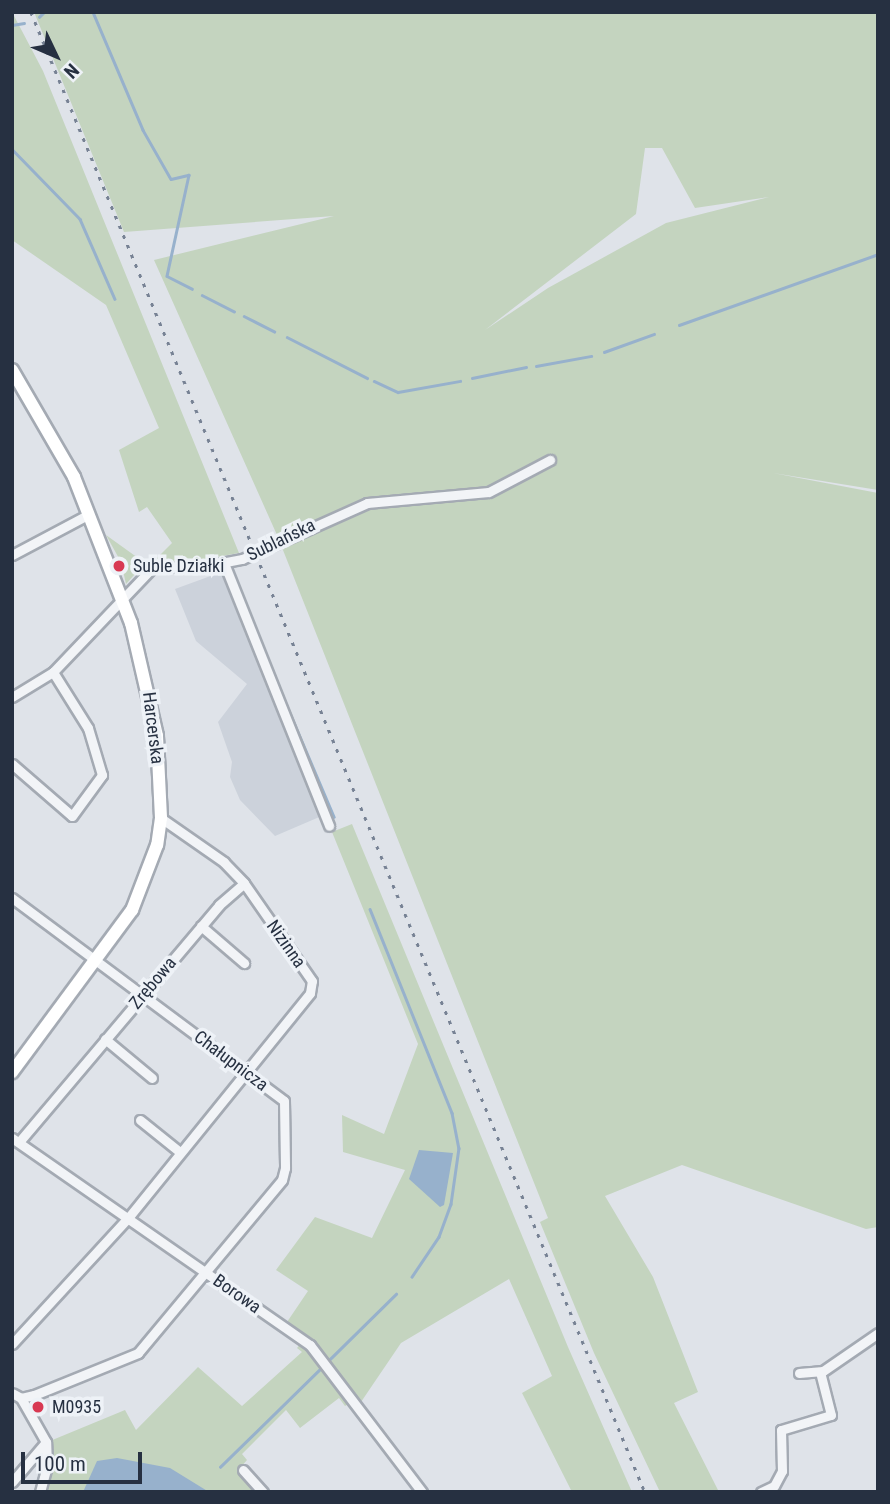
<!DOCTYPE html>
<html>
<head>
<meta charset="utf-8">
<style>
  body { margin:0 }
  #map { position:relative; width:890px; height:1504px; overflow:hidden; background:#dfe3e9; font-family:"Roboto Condensed",sans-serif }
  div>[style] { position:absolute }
  .built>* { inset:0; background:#ccd2db }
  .green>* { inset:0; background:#c4d4bf }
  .water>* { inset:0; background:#97b1cc }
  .stream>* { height:2.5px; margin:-1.25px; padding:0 1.25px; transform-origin:1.25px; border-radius:1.25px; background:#97b1cc }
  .roads { filter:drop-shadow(2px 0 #a4aab3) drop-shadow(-2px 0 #a4aab3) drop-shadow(0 2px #a4aab3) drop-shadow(0 -2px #a4aab3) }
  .street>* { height:9px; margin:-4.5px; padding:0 4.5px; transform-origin:4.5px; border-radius:4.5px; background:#f2f4f7 }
  .secondary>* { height:12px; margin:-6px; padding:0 6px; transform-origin:6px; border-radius:6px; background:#fff }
  .rail>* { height:2.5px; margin-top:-1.25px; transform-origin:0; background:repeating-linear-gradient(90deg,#778294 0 3.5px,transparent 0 10.5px) }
  .dots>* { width:19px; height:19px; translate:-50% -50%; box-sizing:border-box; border:4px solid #eef2f7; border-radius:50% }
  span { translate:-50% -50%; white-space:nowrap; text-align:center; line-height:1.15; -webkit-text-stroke:7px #eef2f7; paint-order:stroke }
  .street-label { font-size:18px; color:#263041 }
  .poi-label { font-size:18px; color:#263041 }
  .left { translate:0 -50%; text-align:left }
  .frame { position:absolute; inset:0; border:14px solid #263041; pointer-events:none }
  .north { position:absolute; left:21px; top:21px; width:70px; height:70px; -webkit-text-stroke:5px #eef2f7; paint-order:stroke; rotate:134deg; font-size:19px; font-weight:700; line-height:28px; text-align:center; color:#263041 }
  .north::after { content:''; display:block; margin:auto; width:24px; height:32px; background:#263041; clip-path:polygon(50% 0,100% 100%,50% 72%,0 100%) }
  .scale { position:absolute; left:21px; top:1452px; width:121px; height:32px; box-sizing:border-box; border:4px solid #263041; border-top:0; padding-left:9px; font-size:21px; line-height:24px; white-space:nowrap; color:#263041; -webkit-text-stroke:5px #eef2f7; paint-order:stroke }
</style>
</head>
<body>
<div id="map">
  <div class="built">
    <div style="clip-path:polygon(227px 570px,324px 815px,275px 836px,240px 800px,230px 777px,232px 762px,218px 722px,247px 684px,196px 641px,175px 589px)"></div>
  </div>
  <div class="green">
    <div style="clip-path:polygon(12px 12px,43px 71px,239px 553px,183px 563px,154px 561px,172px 543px,147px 507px,139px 512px,119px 450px,159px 428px,106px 305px,12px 240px)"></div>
    <div style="clip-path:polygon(evenodd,34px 12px,878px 12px,878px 490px,773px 473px,878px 493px,878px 1227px,866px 1229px,682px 1165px,605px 1196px,653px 1277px,698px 1392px,674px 1403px,719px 1492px,660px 1492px,594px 1353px,540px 1222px,548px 1218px,277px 535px,154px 260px,334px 216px,124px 232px,34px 12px,645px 148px,662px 148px,695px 208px,769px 197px,666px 223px,548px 288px,485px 330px,636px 214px,645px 148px)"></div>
    <div style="clip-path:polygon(106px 535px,145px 563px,126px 584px,121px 562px)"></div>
    <div style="clip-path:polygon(352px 824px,568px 1347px,632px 1492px,572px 1492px,522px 1393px,552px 1376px,509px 1279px,401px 1343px,361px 1402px,306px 1336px,287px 1322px,308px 1291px,276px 1270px,315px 1217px,372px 1238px,405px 1170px,343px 1152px,342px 1115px,384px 1134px,418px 1044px,332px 832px)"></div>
    <div style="clip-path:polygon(301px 1343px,350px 1403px,345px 1406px,339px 1398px,300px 1428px,286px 1410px,242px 1454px,247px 1460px,240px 1468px,262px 1492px,45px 1492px,51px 1472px,50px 1441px,125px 1410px,136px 1430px,198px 1367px,242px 1406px,302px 1352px,297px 1348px)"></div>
  </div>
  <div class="water">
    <div style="clip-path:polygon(419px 1150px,453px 1153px,444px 1205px,440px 1207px,409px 1179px)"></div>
    <div style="clip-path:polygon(117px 1458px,170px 1468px,209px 1492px,83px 1492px,97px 1461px)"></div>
  </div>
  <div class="stream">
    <div style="left:93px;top:12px;width:128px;rotate:67deg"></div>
    <div style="left:143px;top:130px;width:56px;rotate:60.3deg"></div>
    <div style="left:171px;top:179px;width:18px;rotate:-13deg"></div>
    <div style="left:189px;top:175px;width:103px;rotate:102.3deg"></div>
    <div style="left:167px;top:276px;width:28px;rotate:27deg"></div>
    <div style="left:39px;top:17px;width:7px;rotate:-45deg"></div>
    <div style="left:12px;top:25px;width:12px;rotate:-9deg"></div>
    <div style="left:12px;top:149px;width:98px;rotate:45.8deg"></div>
    <div style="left:80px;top:219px;width:87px;rotate:66.4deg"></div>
    <div style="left:202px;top:295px;width:36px;rotate:27deg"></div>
    <div style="left:244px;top:316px;width:34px;rotate:27deg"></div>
    <div style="left:679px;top:325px;width:211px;rotate:-19.6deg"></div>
    <div style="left:287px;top:337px;width:90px;rotate:27.1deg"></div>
    <div style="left:604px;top:352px;width:53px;rotate:-19.8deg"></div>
    <div style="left:536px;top:366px;width:56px;rotate:-10.3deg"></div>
    <div style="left:472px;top:378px;width:55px;rotate:-11.5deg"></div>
    <div style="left:374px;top:381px;width:26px;rotate:25deg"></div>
    <div style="left:398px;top:392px;width:63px;rotate:-10.1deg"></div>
    <div style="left:259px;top:640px;width:192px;rotate:67deg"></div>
    <div style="left:370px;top:909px;width:220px;rotate:68.1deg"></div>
    <div style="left:452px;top:1113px;width:36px;rotate:79deg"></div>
    <div style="left:459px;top:1148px;width:57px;rotate:98.1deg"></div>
    <div style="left:451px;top:1204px;width:35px;rotate:110deg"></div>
    <div style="left:439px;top:1237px;width:48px;rotate:124deg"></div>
    <div style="left:329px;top:1360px;width:94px;rotate:-44.6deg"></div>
    <div style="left:220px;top:1467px;width:141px;rotate:-44.4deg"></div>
  </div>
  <div class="roads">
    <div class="street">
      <div style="left:12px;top:555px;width:87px;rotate:-28deg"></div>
      <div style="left:224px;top:563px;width:283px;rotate:68.2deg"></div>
      <div style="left:12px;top:697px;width:48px;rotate:-31.4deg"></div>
      <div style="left:53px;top:672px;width:145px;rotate:-46.4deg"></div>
      <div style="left:153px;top:567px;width:47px"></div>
      <div style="left:200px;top:567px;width:43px;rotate:-10.8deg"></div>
      <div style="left:242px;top:559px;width:137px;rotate:-24.1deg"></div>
      <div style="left:367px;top:503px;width:122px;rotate:-5.2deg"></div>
      <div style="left:489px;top:492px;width:69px;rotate:-27.7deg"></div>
      <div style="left:12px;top:764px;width:79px;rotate:40.9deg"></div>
      <div style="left:72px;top:816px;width:51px;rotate:-53.8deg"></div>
      <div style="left:102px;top:775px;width:49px;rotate:-106.6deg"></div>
      <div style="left:88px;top:728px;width:66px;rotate:-122deg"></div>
      <div style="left:12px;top:898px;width:339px;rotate:36.7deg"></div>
      <div style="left:284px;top:1101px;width:67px;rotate:89.1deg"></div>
      <div style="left:285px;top:1168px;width:12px;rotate:104deg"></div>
      <div style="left:282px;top:1180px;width:225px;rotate:129.8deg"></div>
      <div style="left:138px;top:1353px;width:112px;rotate:158deg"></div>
      <div style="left:34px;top:1395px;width:13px;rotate:167deg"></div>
      <div style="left:21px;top:1398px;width:10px;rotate:-151deg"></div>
      <div style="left:201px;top:926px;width:57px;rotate:40.7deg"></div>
      <div style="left:105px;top:1039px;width:61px;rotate:39.7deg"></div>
      <div style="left:140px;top:1120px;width:51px;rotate:38.7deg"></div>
      <div style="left:12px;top:1138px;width:363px;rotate:34.8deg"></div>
      <div style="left:310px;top:1345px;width:185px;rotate:52.7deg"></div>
      <div style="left:19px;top:1142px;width:310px;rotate:-49.8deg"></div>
      <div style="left:219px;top:905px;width:33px;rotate:-41deg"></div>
      <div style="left:12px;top:1344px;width:171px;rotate:-47.4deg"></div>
      <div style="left:128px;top:1218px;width:289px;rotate:-51deg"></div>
      <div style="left:310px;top:993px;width:12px;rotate:-81deg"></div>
      <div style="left:312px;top:981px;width:119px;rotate:-124.8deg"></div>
      <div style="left:244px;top:883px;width:29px;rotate:-134deg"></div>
      <div style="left:224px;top:862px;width:77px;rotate:-145.1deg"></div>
      <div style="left:799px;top:1373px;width:24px;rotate:-5deg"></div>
      <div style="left:823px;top:1371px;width:67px;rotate:-34.6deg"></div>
      <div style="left:243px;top:1470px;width:30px;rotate:48deg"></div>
      <div style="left:12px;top:1482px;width:52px;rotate:-49.6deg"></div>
      <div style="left:46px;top:1442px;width:51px;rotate:-119.6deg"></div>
      <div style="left:40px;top:1492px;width:27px;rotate:-75deg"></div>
      <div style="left:47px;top:1466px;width:24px;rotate:-92deg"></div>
      <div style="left:761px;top:1492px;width:14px;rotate:-25deg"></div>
      <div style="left:774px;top:1486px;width:17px;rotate:-62deg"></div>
      <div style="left:782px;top:1471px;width:41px;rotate:-91.4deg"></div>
      <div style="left:781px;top:1430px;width:52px;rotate:-16.7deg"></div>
      <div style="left:831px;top:1415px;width:44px;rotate:-104.3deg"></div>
    </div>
    <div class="secondary">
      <div style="left:12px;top:370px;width:124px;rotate:59.9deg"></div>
      <div style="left:74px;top:477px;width:157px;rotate:68.7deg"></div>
      <div style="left:131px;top:623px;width:116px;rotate:77deg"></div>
      <div style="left:157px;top:736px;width:82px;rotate:87.2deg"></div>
      <div style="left:161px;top:818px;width:27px;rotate:98deg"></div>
      <div style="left:157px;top:845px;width:70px;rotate:111deg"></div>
      <div style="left:132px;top:910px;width:202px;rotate:126.5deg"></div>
    </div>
  </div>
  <div class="rail">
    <div style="left:31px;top:12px;width:1602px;rotate:67.47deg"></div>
  </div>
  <div class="dots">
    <div style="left:119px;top:566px;background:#d83952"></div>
    <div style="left:38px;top:1407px;background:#d83952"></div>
  </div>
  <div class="street-label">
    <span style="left:281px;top:540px;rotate:-26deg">Sublańska</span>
    <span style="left:153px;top:728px;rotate:83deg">Harcerska</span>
    <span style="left:286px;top:944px;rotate:55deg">Nizinna</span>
    <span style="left:153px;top:983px;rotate:-50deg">Zrębowa</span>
    <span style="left:231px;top:1061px;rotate:37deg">Chałupnicza</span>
    <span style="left:237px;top:1294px;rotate:35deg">Borowa</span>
  </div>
  <div class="poi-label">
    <span class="left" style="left:133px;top:566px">Suble Działki</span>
    <span class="left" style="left:52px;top:1407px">M0935</span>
  </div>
  <div class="frame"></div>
  <div class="north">N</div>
  <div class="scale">100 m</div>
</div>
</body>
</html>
